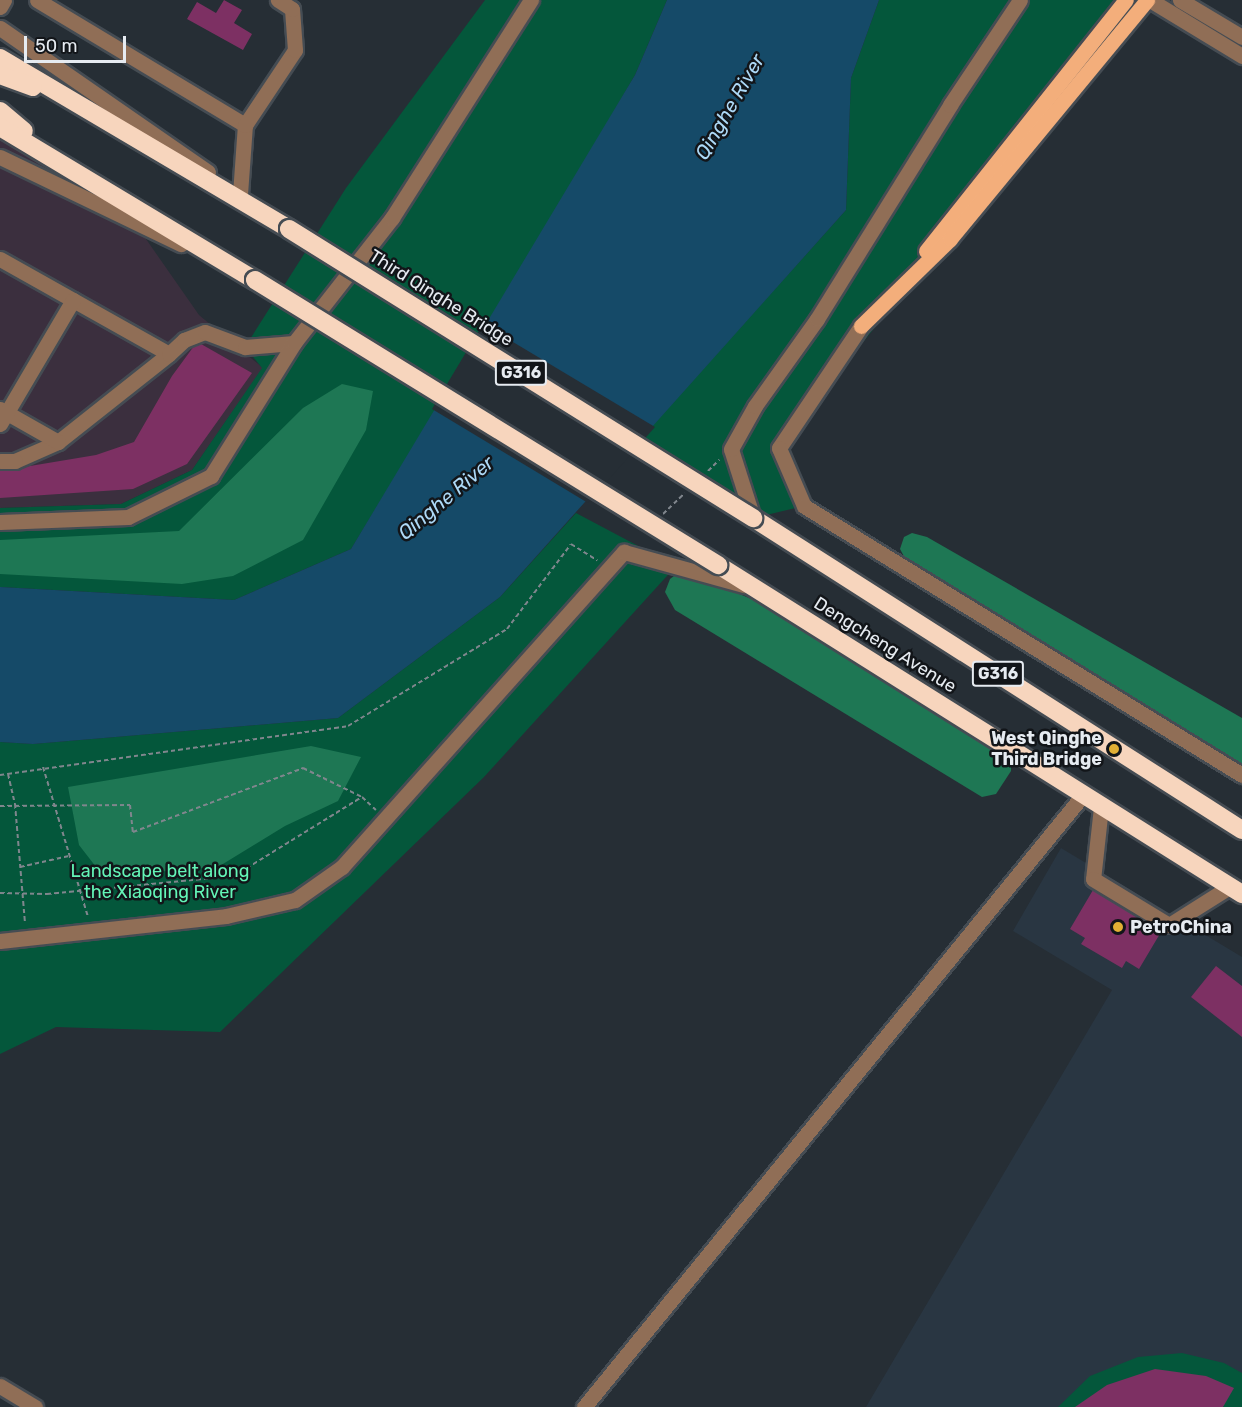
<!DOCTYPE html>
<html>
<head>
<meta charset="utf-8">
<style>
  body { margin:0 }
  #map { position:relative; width:1242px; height:1407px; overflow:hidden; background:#262e35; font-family:Rubik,sans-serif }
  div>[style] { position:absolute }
  .commercial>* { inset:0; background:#3b2f3e }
  .built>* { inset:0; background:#293642 }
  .green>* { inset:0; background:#04573b }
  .forest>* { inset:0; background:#1e7754 }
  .water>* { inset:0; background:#154a68 }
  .pier>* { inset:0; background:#262e35 }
  .building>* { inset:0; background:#7d3063 }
  .path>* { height:2px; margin-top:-1px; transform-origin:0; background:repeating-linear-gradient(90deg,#80868d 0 4.5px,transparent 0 7.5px) }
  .roads { filter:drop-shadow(2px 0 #454c53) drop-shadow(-2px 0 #454c53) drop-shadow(0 2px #454c53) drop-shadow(0 -2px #454c53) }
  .minor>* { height:15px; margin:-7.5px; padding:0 7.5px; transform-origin:7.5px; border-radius:7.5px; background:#906e56 }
  .major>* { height:15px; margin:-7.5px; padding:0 7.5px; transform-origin:7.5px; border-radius:7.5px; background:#f3ae7b }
  .highway>* { height:18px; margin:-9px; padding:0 9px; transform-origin:9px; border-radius:9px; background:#f7d5bd }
  .bridges { filter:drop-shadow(2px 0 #454c53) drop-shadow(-2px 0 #454c53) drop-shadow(0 2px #454c53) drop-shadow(0 -2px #454c53) }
  .highway-bridge>* { height:18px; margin:-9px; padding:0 9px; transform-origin:9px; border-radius:9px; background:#f7d5bd }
  .dots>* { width:16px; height:16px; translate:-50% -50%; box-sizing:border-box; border:3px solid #121519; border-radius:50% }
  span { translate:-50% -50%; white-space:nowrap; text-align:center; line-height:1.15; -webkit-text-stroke:5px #121519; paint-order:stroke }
  .shield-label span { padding:2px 4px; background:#121519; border:2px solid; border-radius:4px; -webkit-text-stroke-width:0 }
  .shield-label { font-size:16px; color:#e6ebf1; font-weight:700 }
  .street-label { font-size:18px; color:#e6ebf1 }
  .poi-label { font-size:18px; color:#e6ebf1; font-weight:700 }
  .right { translate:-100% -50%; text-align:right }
  .left { translate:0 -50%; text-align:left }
  .park-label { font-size:18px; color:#63f5b7 }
  .water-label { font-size:20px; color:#add9f7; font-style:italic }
  .scale { position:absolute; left:24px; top:36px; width:102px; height:27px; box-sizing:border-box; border:3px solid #e6ebf1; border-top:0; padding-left:8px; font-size:18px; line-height:21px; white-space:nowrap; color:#e6ebf1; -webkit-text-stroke:4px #121519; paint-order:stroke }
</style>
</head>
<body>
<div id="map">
  <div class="commercial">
    <div style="clip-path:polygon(0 127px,116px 196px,199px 315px,263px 368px,192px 470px,121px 504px,0 508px)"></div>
  </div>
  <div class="built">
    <div style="clip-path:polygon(1061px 848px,1242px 957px,1242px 1407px,866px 1407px,1112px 990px,1013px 931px)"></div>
  </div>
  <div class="green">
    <div style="clip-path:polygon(485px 0,667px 0,635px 75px,513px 284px,351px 549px,234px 600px,0 587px,0 508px,121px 504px,192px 470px,262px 368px,245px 347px,346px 188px)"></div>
    <div style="clip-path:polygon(879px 0,1137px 0,779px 447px,804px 506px,753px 518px,636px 444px,846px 210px,851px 78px)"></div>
    <div style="clip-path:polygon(576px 513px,676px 566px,484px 777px,220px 1032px,56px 1027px,0 1054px,0 742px,33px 744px,338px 718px,500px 597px)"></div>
    <div style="clip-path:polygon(1182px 1353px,1224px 1363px,1242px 1373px,1242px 1407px,1058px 1407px,1090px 1376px,1138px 1357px)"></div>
  </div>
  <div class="forest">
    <div style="clip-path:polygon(342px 384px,373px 391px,366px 430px,303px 540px,233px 576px,182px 584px,0 574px,0 540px,179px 531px,303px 408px)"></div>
    <div style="clip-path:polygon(912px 533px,927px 537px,1242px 718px,1242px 768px,907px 562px,900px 549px,904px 537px)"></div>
    <div style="clip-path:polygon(678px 573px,706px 580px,768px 606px,1011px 760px,1011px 771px,996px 794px,982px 797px,675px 610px,665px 592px,670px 579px)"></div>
    <div style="clip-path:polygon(311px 746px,361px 757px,338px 801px,285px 826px,218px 867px,103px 876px,79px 845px,68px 787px)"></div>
  </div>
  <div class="water">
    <div style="clip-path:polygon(667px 0,879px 0,851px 78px,846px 210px,500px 597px,338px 718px,33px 744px,0 742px,0 587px,234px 600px,351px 549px,635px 75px)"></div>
  </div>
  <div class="pier">
    <div style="clip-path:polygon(483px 324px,655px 427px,588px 503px,432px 409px)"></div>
  </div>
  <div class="building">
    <div style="clip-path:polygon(224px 0,242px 10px,234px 23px,252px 34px,243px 50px,187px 19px,197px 2px,216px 13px)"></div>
    <div style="clip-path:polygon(201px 344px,252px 373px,187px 464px,133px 489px,0 498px,0 471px,96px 455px,134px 442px,172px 376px,194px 346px)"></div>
    <div style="clip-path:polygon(1093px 890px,1161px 932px,1139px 969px,1126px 961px,1122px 968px,1081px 944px,1085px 938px,1070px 929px)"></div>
    <div style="clip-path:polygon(1216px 966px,1242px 986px,1242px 1037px,1191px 997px)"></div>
    <div style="clip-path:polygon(1155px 1369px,1206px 1376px,1234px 1388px,1223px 1407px,1075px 1407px,1107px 1385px)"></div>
  </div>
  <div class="path">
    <div style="left:708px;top:471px;width:16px;rotate:-45deg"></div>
    <div style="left:663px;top:514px;width:30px;rotate:-44deg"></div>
    <div style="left:43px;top:767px;width:157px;rotate:73.3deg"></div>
    <div style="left:8px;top:774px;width:31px;rotate:77deg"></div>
    <div style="left:15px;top:804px;width:119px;rotate:85.2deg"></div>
    <div style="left:0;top:775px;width:351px;rotate:-8deg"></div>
    <div style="left:348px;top:726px;width:186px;rotate:-31.4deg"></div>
    <div style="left:507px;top:629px;width:106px;rotate:-53deg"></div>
    <div style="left:571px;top:544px;width:31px;rotate:32deg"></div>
    <div style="left:0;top:806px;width:130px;rotate:-0.4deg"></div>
    <div style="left:130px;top:805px;width:27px;rotate:84deg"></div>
    <div style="left:133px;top:832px;width:182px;rotate:-20.6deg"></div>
    <div style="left:303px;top:768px;width:66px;rotate:26.2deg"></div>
    <div style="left:20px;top:867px;width:50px;rotate:-12.7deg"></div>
    <div style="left:0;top:893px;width:47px;rotate:1.2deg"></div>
    <div style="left:47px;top:894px;width:188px;rotate:-5.5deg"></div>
    <div style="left:234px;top:876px;width:150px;rotate:-31.7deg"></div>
    <div style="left:362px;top:797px;width:19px;rotate:43deg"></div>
  </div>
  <div class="roads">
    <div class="minor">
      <div style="left:37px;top:0;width:243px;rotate:31deg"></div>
      <div style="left:1150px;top:0;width:108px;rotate:31.3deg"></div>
      <div style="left:1180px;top:0;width:72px;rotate:30.8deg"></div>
      <div style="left:0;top:7px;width:8px;rotate:-60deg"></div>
      <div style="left:0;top:28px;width:253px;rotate:34.7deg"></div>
      <div style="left:0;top:157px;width:201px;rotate:25.7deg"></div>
      <div style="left:240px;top:194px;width:69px;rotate:-85.9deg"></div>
      <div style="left:245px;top:125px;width:90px;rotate:-56.3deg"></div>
      <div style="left:295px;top:50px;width:41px;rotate:-94.2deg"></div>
      <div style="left:292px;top:9px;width:17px;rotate:-147deg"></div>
      <div style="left:0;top:259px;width:194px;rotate:29.3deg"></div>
      <div style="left:169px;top:354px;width:142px;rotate:141.6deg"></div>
      <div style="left:58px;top:442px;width:47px;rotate:156.2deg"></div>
      <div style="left:15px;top:461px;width:15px;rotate:180deg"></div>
      <div style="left:861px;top:326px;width:147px;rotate:123.9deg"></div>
      <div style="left:779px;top:448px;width:63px;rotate:66.7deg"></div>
      <div style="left:804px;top:506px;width:514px;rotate:31.56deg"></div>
      <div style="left:169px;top:354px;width:21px;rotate:-43deg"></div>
      <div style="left:184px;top:340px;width:22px;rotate:-21deg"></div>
      <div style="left:205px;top:332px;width:43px;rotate:20.6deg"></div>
      <div style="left:245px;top:347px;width:49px;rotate:-4.7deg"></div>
      <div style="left:0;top:409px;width:67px;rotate:29.6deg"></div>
      <div style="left:0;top:424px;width:144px;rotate:-59.5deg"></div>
      <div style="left:753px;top:518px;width:72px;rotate:-107.7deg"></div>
      <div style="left:731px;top:449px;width:49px;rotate:-60.8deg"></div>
      <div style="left:755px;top:406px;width:107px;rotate:-54.5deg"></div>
      <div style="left:817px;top:319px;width:252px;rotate:-58.1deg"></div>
      <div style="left:950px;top:105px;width:126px;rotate:-56.3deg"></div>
      <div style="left:0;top:522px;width:128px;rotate:-2.2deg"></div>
      <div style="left:128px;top:517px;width:93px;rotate:-26.3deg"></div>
      <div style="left:211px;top:476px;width:157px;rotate:-58deg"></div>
      <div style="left:294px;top:343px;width:159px;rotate:-51.9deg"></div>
      <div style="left:392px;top:218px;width:259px;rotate:-57.5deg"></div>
      <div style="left:1101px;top:807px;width:72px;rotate:96.3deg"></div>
      <div style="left:1093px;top:879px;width:89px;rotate:31.2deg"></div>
      <div style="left:1169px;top:925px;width:71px;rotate:-32.3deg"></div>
      <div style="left:0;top:941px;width:227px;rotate:-6.3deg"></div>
      <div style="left:226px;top:916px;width:71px;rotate:-13.1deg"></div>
      <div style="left:295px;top:900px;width:57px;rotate:-35.1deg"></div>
      <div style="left:342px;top:867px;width:423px;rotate:-48.2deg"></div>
      <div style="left:624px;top:552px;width:124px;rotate:15.4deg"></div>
      <div style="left:0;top:1386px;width:41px;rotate:31deg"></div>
      <div style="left:584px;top:1407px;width:790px;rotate:-50.81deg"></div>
    </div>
    <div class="major">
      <div style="left:926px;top:251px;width:321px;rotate:-51.5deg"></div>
      <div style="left:861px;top:326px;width:124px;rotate:-44.3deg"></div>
      <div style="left:950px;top:239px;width:310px;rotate:-50.5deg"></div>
    </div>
    <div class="highway">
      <div style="left:0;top:58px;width:336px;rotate:30.6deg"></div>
      <div style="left:0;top:75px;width:35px;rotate:20deg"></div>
      <div style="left:0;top:111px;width:31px;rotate:40deg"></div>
      <div style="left:0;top:127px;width:297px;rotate:31deg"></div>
      <div style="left:753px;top:518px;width:580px;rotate:32.54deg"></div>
      <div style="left:718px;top:565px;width:619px;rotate:32.12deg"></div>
    </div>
  </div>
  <div class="bridges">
    <div class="highway-bridge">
      <div style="left:289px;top:229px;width:547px;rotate:31.92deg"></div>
      <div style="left:255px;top:280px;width:544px;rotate:31.61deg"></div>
    </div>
  </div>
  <div class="dots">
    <div style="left:1114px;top:749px;background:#e2af34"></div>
    <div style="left:1118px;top:927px;background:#e2af34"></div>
  </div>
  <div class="shield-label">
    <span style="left:521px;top:373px">G316</span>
    <span style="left:998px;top:674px">G316</span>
  </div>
  <div class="street-label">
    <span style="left:441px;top:298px;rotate:32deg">Third Qinghe Bridge</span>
    <span style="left:885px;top:645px;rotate:32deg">Dengcheng Avenue</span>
  </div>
  <div class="poi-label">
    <span class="right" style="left:1102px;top:749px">West Qinghe<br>Third Bridge</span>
    <span class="left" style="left:1130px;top:927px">PetroChina</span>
  </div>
  <div class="park-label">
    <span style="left:160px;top:882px">Landscape belt along<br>the Xiaoqing River</span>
  </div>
  <div class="water-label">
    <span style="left:730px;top:107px;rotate:-60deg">Qinghe River</span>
    <span style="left:446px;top:498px;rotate:-40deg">Qinghe River</span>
  </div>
  <div class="scale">50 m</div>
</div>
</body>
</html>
